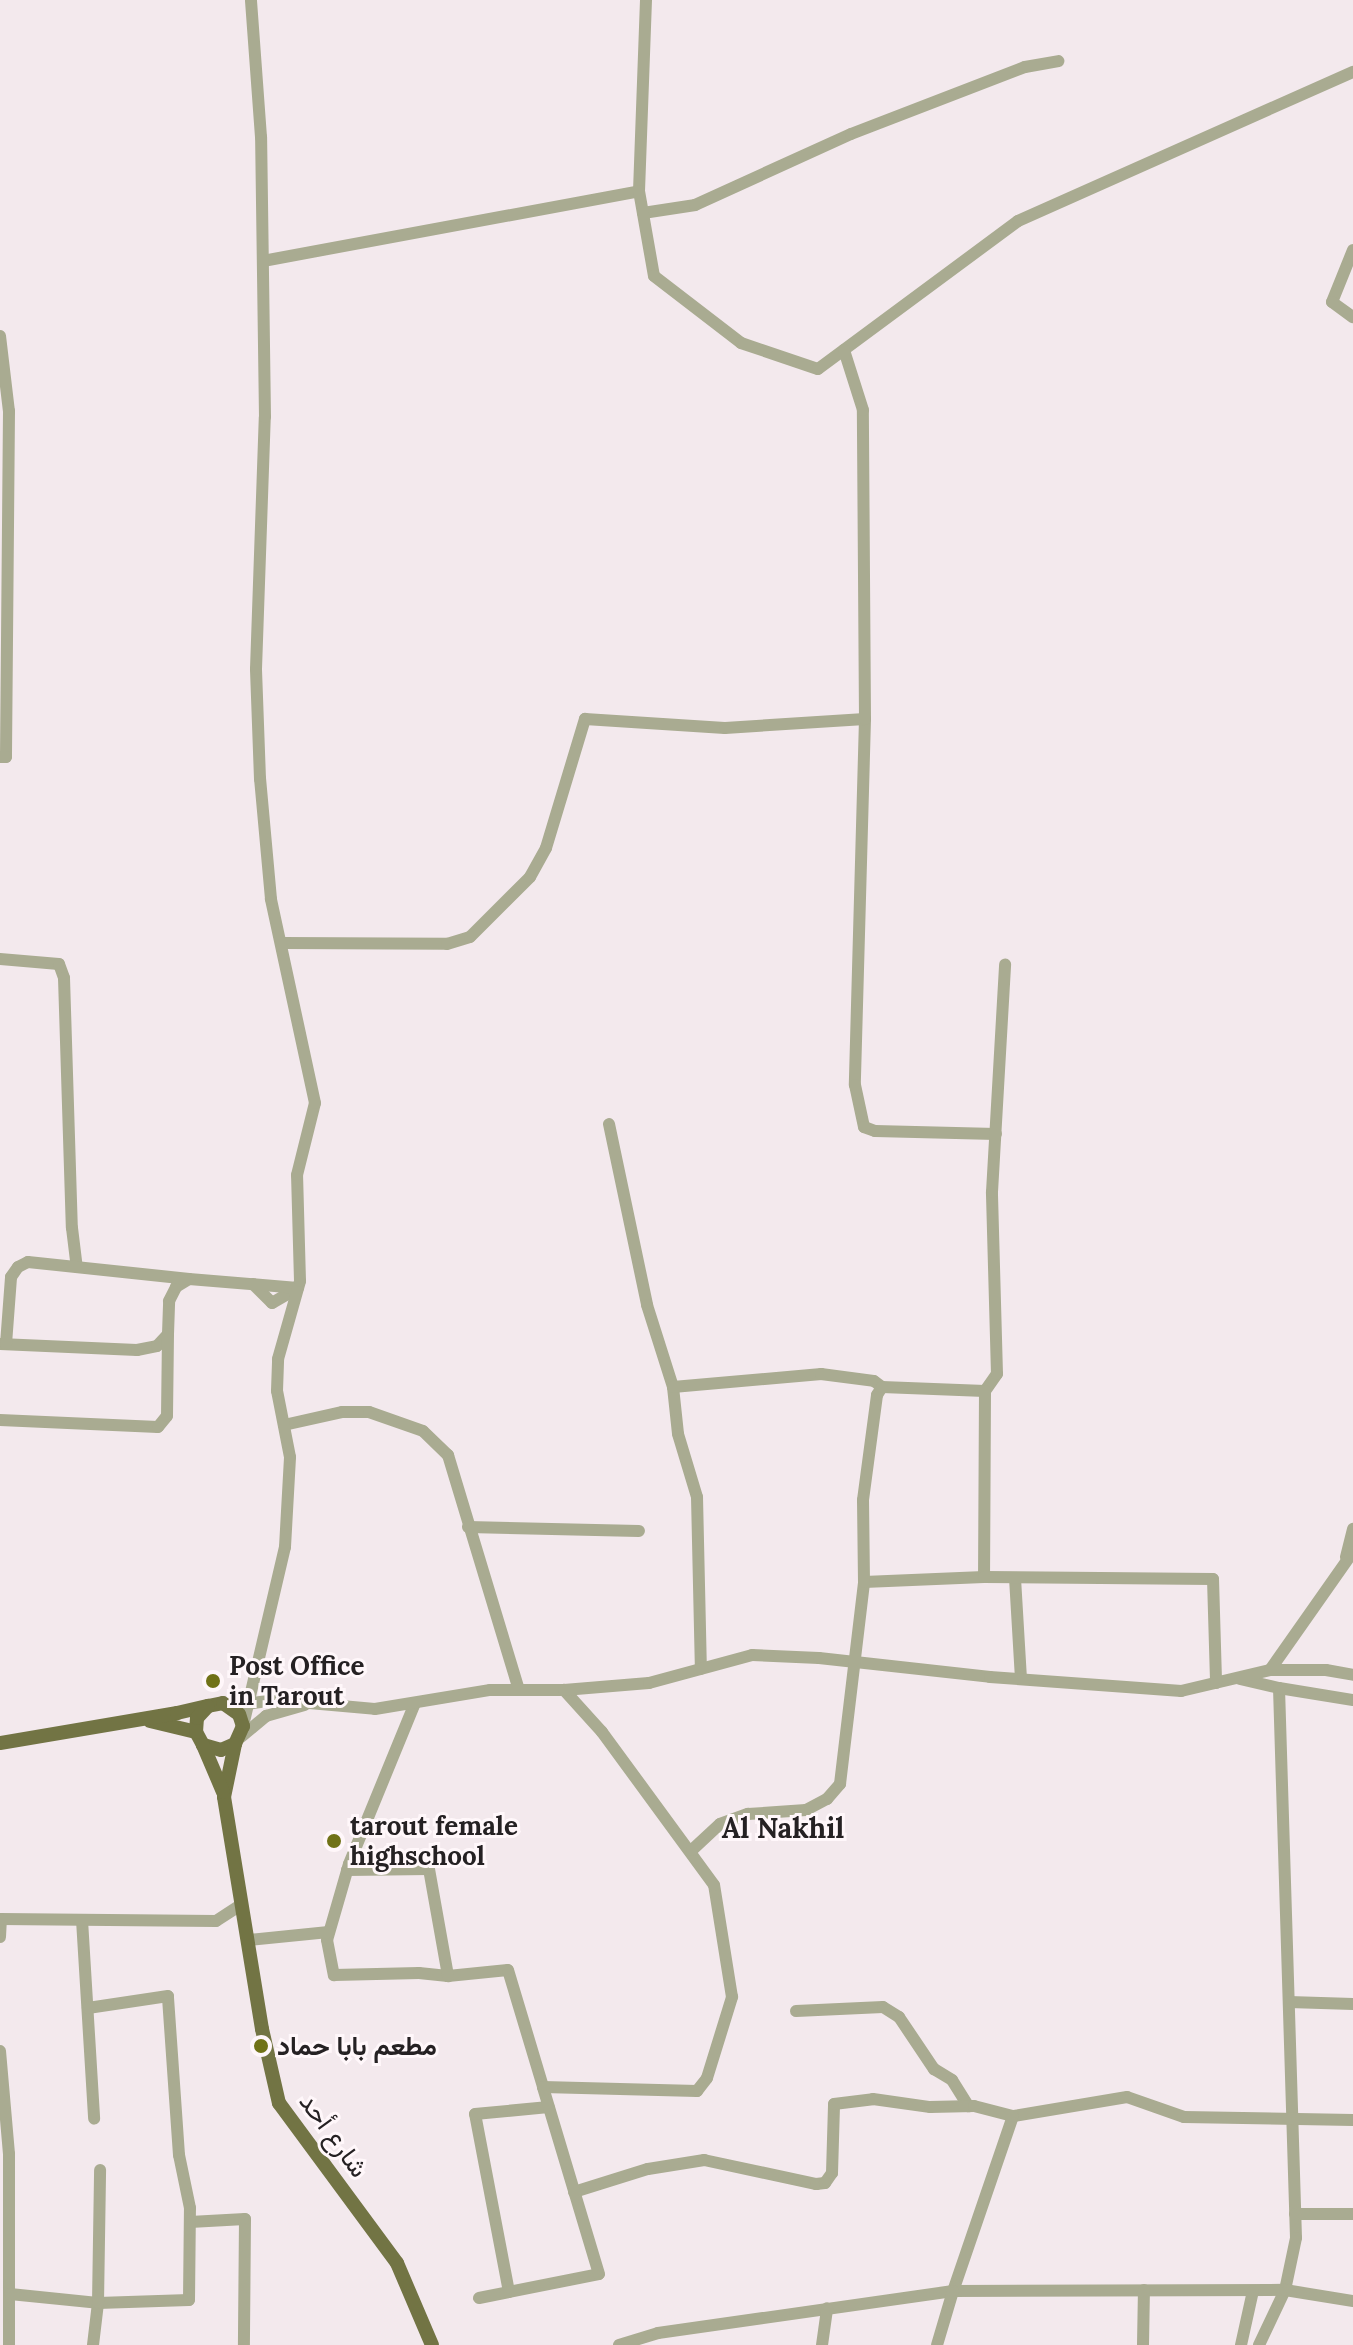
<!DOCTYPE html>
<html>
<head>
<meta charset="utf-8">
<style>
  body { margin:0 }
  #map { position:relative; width:1353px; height:2345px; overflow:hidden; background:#f3e9ed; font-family:Lora,Vazirmatn,serif }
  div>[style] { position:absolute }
  .minor>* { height:12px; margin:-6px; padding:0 6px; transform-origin:6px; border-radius:6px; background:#a9ab91 }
  .major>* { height:14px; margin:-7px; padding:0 7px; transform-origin:7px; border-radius:7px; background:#727444 }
  .dots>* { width:22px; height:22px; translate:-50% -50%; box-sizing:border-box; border:4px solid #fff7fa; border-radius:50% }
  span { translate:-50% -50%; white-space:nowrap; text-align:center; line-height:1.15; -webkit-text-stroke:6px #fff7fa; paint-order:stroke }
  .poi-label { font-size:26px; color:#252123; font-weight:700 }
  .left { translate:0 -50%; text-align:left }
  .street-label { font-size:26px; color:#252123 }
  .neighbourhood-label { font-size:28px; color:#252123; font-weight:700 }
</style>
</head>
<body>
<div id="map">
  <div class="minor">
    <div style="left:639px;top:191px;width:191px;rotate:-87.9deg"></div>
    <div style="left:643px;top:213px;width:53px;rotate:-8.7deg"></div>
    <div style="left:695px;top:205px;width:171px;rotate:-24.5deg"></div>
    <div style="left:851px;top:134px;width:186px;rotate:-21.1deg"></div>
    <div style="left:1025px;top:67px;width:34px;rotate:-10deg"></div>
    <div style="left:1353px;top:250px;width:56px;rotate:112deg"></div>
    <div style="left:1332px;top:302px;width:26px;rotate:36deg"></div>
    <div style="left:263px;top:261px;width:382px;rotate:-10.5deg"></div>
    <div style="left:639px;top:191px;width:86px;rotate:80deg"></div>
    <div style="left:654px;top:276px;width:110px;rotate:37.6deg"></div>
    <div style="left:741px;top:343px;width:81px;rotate:18.7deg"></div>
    <div style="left:818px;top:369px;width:249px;rotate:-36.5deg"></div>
    <div style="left:1018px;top:221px;width:367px;rotate:-24deg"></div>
    <div style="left:0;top:336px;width:76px;rotate:83.2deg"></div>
    <div style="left:9px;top:411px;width:346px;rotate:90.5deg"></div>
    <div style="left:6px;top:757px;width:6px;rotate:180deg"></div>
    <div style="left:865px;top:719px;width:366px;rotate:91.6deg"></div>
    <div style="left:855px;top:1085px;width:43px;rotate:77.9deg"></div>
    <div style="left:864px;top:1127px;width:12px;rotate:20deg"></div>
    <div style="left:875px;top:1131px;width:121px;rotate:1.4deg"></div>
    <div style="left:283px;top:943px;width:164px;rotate:0.3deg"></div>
    <div style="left:447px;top:944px;width:24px;rotate:-17deg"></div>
    <div style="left:470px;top:937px;width:85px;rotate:-45deg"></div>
    <div style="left:530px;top:877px;width:33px;rotate:-61deg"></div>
    <div style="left:546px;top:848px;width:135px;rotate:-73.2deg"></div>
    <div style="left:585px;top:719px;width:140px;rotate:3.7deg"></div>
    <div style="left:725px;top:728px;width:140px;rotate:-3.7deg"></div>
    <div style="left:865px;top:719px;width:309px;rotate:-90.4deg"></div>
    <div style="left:863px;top:410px;width:63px;rotate:-107.6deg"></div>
    <div style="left:0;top:959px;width:59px;rotate:4.8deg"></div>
    <div style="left:59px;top:964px;width:15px;rotate:70deg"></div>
    <div style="left:64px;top:978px;width:250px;rotate:88.2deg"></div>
    <div style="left:72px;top:1228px;width:39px;rotate:83deg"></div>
    <div style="left:609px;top:1124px;width:185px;rotate:78.1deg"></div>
    <div style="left:647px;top:1305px;width:86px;rotate:72.4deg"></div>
    <div style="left:673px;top:1387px;width:47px;rotate:83.9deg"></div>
    <div style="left:678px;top:1434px;width:66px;rotate:73.2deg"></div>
    <div style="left:697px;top:1497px;width:172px;rotate:88.7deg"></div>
    <div style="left:253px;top:1284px;width:27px;rotate:45deg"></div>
    <div style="left:272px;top:1303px;width:30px;rotate:-30deg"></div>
    <div style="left:0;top:1344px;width:137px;rotate:2.5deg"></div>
    <div style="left:137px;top:1350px;width:20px;rotate:-11deg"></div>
    <div style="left:157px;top:1346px;width:16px;rotate:-47deg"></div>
    <div style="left:168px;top:1334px;width:33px;rotate:-88deg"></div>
    <div style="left:169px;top:1301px;width:16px;rotate:-63deg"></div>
    <div style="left:176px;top:1287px;width:15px;rotate:-32deg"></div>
    <div style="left:189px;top:1279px;width:109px;rotate:4.7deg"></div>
    <div style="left:6px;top:1344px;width:67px;rotate:-85.7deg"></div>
    <div style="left:11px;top:1277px;width:12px;rotate:-55deg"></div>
    <div style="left:18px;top:1267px;width:11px;rotate:-27deg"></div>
    <div style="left:28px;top:1262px;width:162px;rotate:6deg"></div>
    <div style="left:673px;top:1387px;width:149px;rotate:-5deg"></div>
    <div style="left:821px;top:1374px;width:53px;rotate:7.5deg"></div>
    <div style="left:874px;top:1381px;width:10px;rotate:37deg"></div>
    <div style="left:985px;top:1391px;width:21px;rotate:-55deg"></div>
    <div style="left:997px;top:1374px;width:182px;rotate:-91.6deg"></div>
    <div style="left:992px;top:1192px;width:228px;rotate:-86.7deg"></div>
    <div style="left:0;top:1420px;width:158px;rotate:2.5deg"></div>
    <div style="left:158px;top:1427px;width:14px;rotate:-51deg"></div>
    <div style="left:167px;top:1416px;width:82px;rotate:-89.3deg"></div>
    <div style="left:284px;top:1425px;width:59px;rotate:-12.6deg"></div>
    <div style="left:342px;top:1412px;width:27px"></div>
    <div style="left:369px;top:1412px;width:57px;rotate:19.4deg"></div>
    <div style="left:423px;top:1431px;width:35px;rotate:44deg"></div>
    <div style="left:448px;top:1455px;width:245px;rotate:73.2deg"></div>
    <div style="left:468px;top:1527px;width:171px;rotate:1.3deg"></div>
    <div style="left:1346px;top:1557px;width:29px;rotate:-76deg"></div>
    <div style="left:1015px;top:1578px;width:101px;rotate:86.6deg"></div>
    <div style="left:864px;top:1582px;width:120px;rotate:-2.4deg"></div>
    <div style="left:1270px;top:1670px;width:144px;rotate:-54.9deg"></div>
    <div style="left:1240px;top:1679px;width:40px;rotate:13deg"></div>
    <div style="left:1279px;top:1688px;width:550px;rotate:88.23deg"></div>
    <div style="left:1296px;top:2238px;width:53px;rotate:101.9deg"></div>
    <div style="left:1285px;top:2290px;width:61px;rotate:115.3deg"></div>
    <div style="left:1279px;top:1688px;width:75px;rotate:9.2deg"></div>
    <div style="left:415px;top:1703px;width:174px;rotate:112.3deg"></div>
    <div style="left:349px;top:1864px;width:79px;rotate:106.1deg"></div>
    <div style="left:327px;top:1940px;width:36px;rotate:79deg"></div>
    <div style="left:334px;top:1975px;width:85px;rotate:-1.3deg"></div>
    <div style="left:419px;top:1973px;width:29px;rotate:6deg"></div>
    <div style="left:448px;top:1976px;width:60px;rotate:-5.7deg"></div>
    <div style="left:508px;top:1970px;width:122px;rotate:73.3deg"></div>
    <div style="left:543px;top:2087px;width:154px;rotate:1.5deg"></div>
    <div style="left:697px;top:2091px;width:16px;rotate:-52deg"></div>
    <div style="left:707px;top:2078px;width:85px;rotate:-72.8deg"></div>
    <div style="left:732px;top:1997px;width:113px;rotate:-99.1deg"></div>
    <div style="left:714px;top:1885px;width:190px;rotate:-126.2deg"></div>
    <div style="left:602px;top:1732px;width:57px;rotate:-132.1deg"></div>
    <div style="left:231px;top:1706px;width:44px;rotate:-7.8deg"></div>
    <div style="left:275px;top:1700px;width:100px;rotate:5.1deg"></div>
    <div style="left:375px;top:1709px;width:117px;rotate:-9.4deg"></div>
    <div style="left:490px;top:1690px;width:74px"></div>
    <div style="left:564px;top:1690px;width:85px;rotate:-4.7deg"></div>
    <div style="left:649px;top:1683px;width:107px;rotate:-15.2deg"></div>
    <div style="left:752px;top:1655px;width:67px;rotate:2.6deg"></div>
    <div style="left:819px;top:1658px;width:172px;rotate:6.3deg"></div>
    <div style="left:990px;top:1677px;width:192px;rotate:4.2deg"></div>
    <div style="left:1181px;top:1691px;width:91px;rotate:-13.3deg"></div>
    <div style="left:1270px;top:1670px;width:56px"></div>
    <div style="left:1326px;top:1670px;width:27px;rotate:10deg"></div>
    <div style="left:243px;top:1726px;width:184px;rotate:-76.8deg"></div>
    <div style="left:285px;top:1547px;width:90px;rotate:-86.8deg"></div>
    <div style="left:290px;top:1457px;width:67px;rotate:-101.1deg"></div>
    <div style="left:277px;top:1391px;width:32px;rotate:-88deg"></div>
    <div style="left:278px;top:1359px;width:81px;rotate:-74.2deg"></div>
    <div style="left:300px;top:1281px;width:106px;rotate:-91.6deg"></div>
    <div style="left:297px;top:1175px;width:74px;rotate:-76deg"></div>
    <div style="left:315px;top:1103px;width:209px;rotate:-102.2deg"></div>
    <div style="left:271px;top:899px;width:121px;rotate:-95.2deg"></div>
    <div style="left:260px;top:779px;width:110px;rotate:-92.1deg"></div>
    <div style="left:256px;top:669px;width:252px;rotate:-88deg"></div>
    <div style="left:265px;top:417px;width:280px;rotate:-90.8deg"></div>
    <div style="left:261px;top:137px;width:137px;rotate:-94.2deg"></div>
    <div style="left:241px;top:1737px;width:33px;rotate:-40deg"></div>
    <div style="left:266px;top:1716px;width:40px;rotate:-16deg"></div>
    <div style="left:692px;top:1850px;width:38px;rotate:-43deg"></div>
    <div style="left:720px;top:1824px;width:30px;rotate:-20deg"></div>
    <div style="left:748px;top:1814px;width:58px;rotate:-3.9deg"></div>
    <div style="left:806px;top:1810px;width:24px;rotate:-28deg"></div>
    <div style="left:827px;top:1799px;width:20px;rotate:-49deg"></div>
    <div style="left:840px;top:1784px;width:203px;rotate:-83.2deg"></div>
    <div style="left:864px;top:1582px;width:82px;rotate:-90.7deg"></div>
    <div style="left:863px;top:1500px;width:106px;rotate:-82.4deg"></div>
    <div style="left:877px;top:1395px;width:9px;rotate:-58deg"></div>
    <div style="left:882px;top:1387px;width:103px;rotate:2.2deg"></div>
    <div style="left:985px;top:1391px;width:186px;rotate:90.3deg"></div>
    <div style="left:984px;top:1577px;width:229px;rotate:0.5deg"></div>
    <div style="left:1213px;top:1579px;width:104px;rotate:88.3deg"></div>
    <div style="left:347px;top:1870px;width:82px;rotate:-0.7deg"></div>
    <div style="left:429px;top:1869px;width:109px;rotate:79.9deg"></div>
    <div style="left:82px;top:1920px;width:199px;rotate:86.5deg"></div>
    <div style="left:0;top:1937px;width:18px;rotate:-87deg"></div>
    <div style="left:1px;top:1919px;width:215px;rotate:0.5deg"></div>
    <div style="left:216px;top:1921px;width:31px;rotate:-33deg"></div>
    <div style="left:249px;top:1940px;width:80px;rotate:-5.7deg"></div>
    <div style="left:1289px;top:2002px;width:64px;rotate:1.8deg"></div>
    <div style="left:796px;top:2011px;width:87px;rotate:-2.6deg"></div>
    <div style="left:883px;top:2007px;width:19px;rotate:32deg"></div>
    <div style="left:899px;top:2017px;width:63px;rotate:56.1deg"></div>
    <div style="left:934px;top:2069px;width:21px;rotate:31deg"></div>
    <div style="left:952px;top:2080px;width:31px;rotate:58deg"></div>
    <div style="left:0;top:2051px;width:103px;rotate:85deg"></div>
    <div style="left:9px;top:2154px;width:191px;rotate:90deg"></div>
    <div style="left:1353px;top:2120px;width:169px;rotate:-179deg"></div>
    <div style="left:1184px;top:2117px;width:60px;rotate:-160.7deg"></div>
    <div style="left:1127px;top:2097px;width:116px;rotate:170.5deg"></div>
    <div style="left:1013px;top:2116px;width:185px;rotate:108.9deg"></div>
    <div style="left:953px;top:2291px;width:332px;rotate:-0.2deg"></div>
    <div style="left:1285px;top:2290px;width:69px;rotate:9.2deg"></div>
    <div style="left:574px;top:2192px;width:77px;rotate:-17.3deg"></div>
    <div style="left:648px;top:2169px;width:57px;rotate:-9.1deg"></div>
    <div style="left:704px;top:2160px;width:115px;rotate:12.1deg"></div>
    <div style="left:816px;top:2184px;width:9px;rotate:-6deg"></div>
    <div style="left:825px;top:2183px;width:12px;rotate:-55deg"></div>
    <div style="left:832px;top:2173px;width:69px;rotate:-88.3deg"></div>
    <div style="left:834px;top:2104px;width:39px;rotate:-7deg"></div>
    <div style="left:873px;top:2099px;width:58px;rotate:8deg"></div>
    <div style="left:930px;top:2107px;width:44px;rotate:-1.3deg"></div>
    <div style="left:974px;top:2106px;width:40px;rotate:14.4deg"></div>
    <div style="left:1295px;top:2214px;width:58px"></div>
    <div style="left:190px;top:2222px;width:55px;rotate:-3.1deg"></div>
    <div style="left:245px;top:2219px;width:126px;rotate:90.5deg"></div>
    <div style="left:509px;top:2292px;width:181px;rotate:-100.8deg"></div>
    <div style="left:475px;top:2114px;width:74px;rotate:-5.4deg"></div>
    <div style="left:10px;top:2294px;width:88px;rotate:5.8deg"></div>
    <div style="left:98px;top:2303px;width:91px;rotate:-1.9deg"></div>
    <div style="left:189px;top:2300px;width:92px;rotate:-89.4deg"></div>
    <div style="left:190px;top:2208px;width:54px;rotate:-101.7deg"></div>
    <div style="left:179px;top:2155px;width:159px;rotate:-94deg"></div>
    <div style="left:168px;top:1996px;width:81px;rotate:171.5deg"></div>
    <div style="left:479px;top:2298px;width:122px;rotate:-11.3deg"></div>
    <div style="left:599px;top:2274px;width:195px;rotate:-106.7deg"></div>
    <div style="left:93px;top:2345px;width:42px;rotate:-83.2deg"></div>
    <div style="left:98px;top:2303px;width:133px;rotate:-89.1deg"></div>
    <div style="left:619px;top:2345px;width:41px;rotate:-17.1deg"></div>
    <div style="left:658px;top:2333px;width:298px;rotate:-8.1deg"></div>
    <div style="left:953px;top:2291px;width:56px;rotate:106.5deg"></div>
    <div style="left:822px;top:2345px;width:37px;rotate:-82deg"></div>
    <div style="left:1143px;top:2345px;width:55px;rotate:-89deg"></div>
    <div style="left:1241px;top:2345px;width:55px;rotate:-77.5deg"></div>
  </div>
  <div class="major">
    <div style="left:150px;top:1721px;width:47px;rotate:13.4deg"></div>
    <div style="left:0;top:1743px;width:180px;rotate:-9.6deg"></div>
    <div style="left:177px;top:1713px;width:32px;rotate:-13deg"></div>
    <div style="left:208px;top:1706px;width:15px;rotate:-11deg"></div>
    <div style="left:223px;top:1703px;width:19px;rotate:35deg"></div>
    <div style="left:239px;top:1714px;width:13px;rotate:72deg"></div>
    <div style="left:243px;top:1726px;width:20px;rotate:114deg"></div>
    <div style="left:235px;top:1744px;width:15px;rotate:157deg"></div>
    <div style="left:221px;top:1750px;width:19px;rotate:-164deg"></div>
    <div style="left:203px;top:1745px;width:15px;rotate:-118deg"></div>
    <div style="left:196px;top:1732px;width:14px;rotate:-86deg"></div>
    <div style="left:197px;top:1718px;width:16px;rotate:-47deg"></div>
    <div style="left:235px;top:1744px;width:54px;rotate:101.7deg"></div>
    <div style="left:224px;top:1797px;width:235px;rotate:80.7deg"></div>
    <div style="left:262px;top:2029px;width:76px;rotate:77.1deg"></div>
    <div style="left:279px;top:2103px;width:199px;rotate:53.6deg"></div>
    <div style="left:397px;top:2263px;width:89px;rotate:66.9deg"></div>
    <div style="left:203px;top:1745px;width:51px;rotate:66.9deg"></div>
  </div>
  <div class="dots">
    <div style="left:213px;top:1681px;background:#707217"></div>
    <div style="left:334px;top:1841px;background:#707217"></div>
    <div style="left:261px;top:2046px;background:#707217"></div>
  </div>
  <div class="poi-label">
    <span class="left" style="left:229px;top:1681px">Post Office<br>in Tarout</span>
    <span class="left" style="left:350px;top:1841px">tarout female<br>highschool</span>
    <span class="left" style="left:277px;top:2046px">مطعم بابا حماد</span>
  </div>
  <div class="street-label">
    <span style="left:334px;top:2135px;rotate:54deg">شارع أحد</span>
  </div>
  <div class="neighbourhood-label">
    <span style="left:783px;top:1828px">Al Nakhil</span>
  </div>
</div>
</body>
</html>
